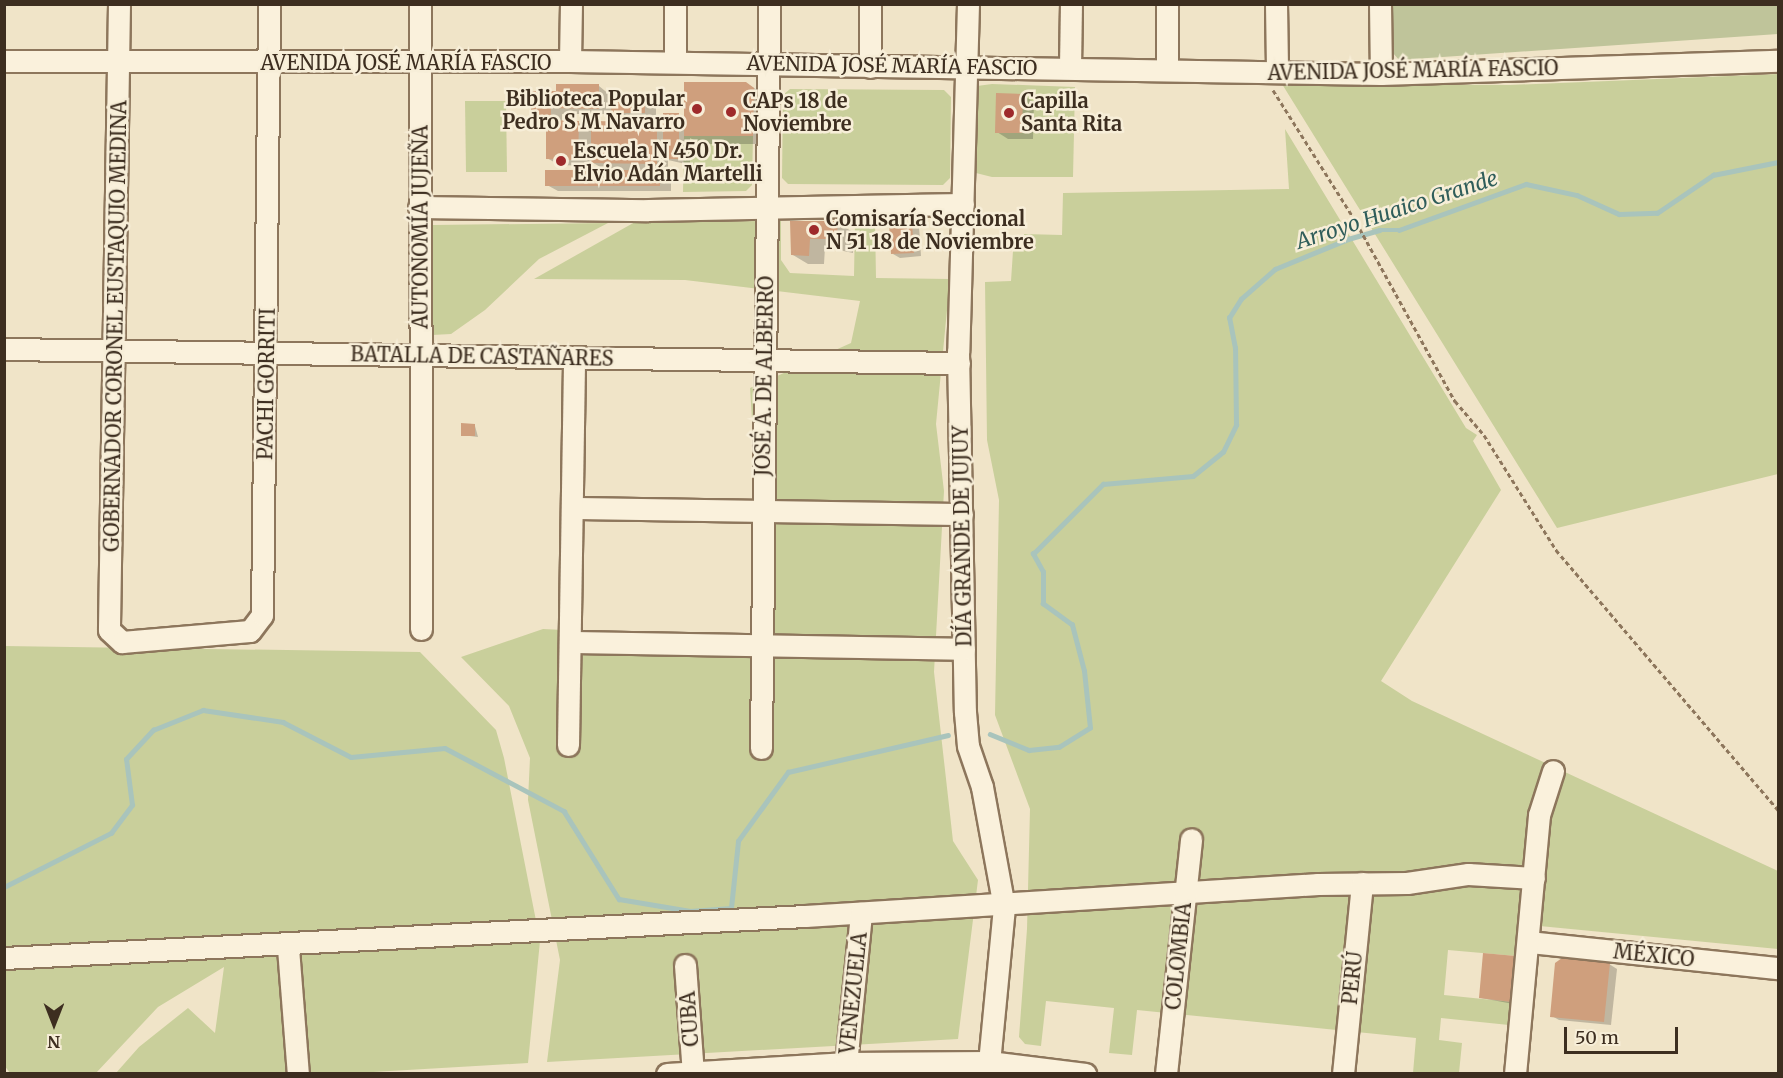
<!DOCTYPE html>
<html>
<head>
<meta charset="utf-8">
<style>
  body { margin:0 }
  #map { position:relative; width:1783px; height:1078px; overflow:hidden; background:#f0e4c8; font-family:Merriweather,serif }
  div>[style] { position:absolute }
  .green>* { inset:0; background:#c9cf9b }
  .cemetery>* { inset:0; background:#bfc49a }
  .shadow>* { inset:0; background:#0003 }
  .stream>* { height:4.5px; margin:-2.25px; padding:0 2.25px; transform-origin:2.25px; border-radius:2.25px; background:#a9c4bc }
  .building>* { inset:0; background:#cf9f7d }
  .path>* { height:3px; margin-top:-1.5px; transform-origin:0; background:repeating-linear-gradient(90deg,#8d765c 0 4.5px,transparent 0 7.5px) }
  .roads { filter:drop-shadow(2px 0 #8d765c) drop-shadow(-2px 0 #8d765c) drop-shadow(0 2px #8d765c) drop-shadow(0 -2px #8d765c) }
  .minor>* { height:21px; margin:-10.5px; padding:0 10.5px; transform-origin:10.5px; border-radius:10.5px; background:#faf1dc }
  .dots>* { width:16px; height:16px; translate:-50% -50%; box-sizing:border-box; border:3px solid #f7eed8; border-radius:50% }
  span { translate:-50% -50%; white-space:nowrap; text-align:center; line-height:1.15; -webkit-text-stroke:5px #f7eed8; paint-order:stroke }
  .street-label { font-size:20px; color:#3d2e20 }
  .poi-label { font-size:20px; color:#3d2e20; font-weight:700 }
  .right { translate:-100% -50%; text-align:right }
  .left { translate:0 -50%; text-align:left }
  .water-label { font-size:21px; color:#2f5d5a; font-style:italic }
  .frame { position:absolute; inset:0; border:6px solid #3d2e20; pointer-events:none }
  .north { position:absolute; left:24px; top:994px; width:60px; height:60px; -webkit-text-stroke:4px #f7eed8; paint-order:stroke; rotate:180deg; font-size:16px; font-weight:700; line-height:24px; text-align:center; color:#3d2e20 }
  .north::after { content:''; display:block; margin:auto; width:21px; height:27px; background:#3d2e20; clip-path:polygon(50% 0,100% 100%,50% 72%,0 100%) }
  .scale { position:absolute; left:1564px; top:1027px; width:114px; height:27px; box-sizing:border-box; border:3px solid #3d2e20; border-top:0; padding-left:8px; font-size:18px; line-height:21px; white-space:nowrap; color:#3d2e20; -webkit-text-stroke:4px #f7eed8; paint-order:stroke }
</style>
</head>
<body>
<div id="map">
  <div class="green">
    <div style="clip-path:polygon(1778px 74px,1778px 474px,1557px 528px,1282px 84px,1510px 85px)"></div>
    <div style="clip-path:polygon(992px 84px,1075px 87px,1073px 177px,992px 177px,976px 173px,977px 86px)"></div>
    <div style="clip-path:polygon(790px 89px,944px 90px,951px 97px,950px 178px,943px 185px,788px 184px,782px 178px,783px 95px)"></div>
    <div style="clip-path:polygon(465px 101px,506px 101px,507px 172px,466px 172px)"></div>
    <div style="clip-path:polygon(1285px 129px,1466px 428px,1477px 435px,1473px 441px,1501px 490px,1381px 681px,1412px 701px,1778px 871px,1778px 949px,1519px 924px,1516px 956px,1448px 950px,1444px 995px,1512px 1002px,1509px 1025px,1441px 1018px,1439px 1040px,1462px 1043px,1459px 1073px,1413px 1073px,1416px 1038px,1137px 1010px,1132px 1055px,1109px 1053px,1114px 1008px,1046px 1001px,1041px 1046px,1025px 1044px,1019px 1037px,1027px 929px,1030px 809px,995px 715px,999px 500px,987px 440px,985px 282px,1011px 281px,1013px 251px,1024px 250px,1024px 234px,1062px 235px,1063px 193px,1289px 189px)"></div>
    <div style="clip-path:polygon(684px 136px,753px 136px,752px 185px,746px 191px,683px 192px)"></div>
    <div style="clip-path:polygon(781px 221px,781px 260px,790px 273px,854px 276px,855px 221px,875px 221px,876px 278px,950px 279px,936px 424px,944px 491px,934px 672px,953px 841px,978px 880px,958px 1039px,547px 1062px,560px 960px,528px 800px,530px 758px,509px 706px,461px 657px,543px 629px,766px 640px,750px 388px,851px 343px,860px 301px,685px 280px,534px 279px,635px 222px)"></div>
    <div style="clip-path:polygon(608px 223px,539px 259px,485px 310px,451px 334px,432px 335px,433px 225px)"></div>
    <div style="clip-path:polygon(4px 646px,420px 652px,496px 730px,504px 758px,540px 941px,528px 1063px,339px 1074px,116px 1073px,139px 1047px,188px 1008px,215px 1033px,224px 967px,158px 1007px,96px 1073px,10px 1073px,4px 1065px)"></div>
  </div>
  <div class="cemetery">
    <div style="clip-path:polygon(1393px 5px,1778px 5px,1778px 34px,1399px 60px,1393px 53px)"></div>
  </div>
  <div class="shadow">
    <div style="clip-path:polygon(746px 83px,762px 93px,768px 144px,701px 144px,690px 138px,690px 165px,668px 160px,668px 170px,657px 170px,671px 178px,671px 191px,558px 191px,547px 185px,607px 171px,590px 161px,589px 166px,559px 165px,547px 158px,548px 122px,532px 115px,558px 92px,599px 86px,610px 95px,644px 95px,656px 102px,656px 119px,624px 119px,610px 111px,610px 114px,562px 114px,562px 122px,579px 123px,593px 131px,657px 123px,664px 128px,678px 115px,685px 119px)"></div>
    <div style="clip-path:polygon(1022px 95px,1034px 102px,1033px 139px,1008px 139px,997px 132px)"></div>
    <div style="clip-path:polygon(792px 222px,837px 223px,853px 232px,853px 253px,825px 247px,824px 264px,808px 264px,793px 255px)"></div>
    <div style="clip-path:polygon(912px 223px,919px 227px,921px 256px,900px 258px,893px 254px)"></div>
    <div style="clip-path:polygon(475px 426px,478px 437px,462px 435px)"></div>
    <div style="clip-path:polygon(1485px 955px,1519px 1005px,1481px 998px)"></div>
    <div style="clip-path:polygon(1609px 964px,1617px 969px,1611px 1025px,1559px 1020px,1552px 1016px)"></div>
  </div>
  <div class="stream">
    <div style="left:990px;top:734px;width:42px;rotate:22.3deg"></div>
    <div style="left:1029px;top:750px;width:30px;rotate:-6deg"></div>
    <div style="left:1059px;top:747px;width:36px;rotate:-32deg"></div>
    <div style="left:1090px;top:728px;width:57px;rotate:-96deg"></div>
    <div style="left:1084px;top:671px;width:48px;rotate:-104.6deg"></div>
    <div style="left:1072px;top:625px;width:36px;rotate:-144deg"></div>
    <div style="left:1043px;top:604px;width:32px;rotate:-90deg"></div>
    <div style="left:1043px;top:572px;width:21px;rotate:-119deg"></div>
    <div style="left:1033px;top:554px;width:99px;rotate:-45deg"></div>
    <div style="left:1103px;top:484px;width:90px;rotate:-5.1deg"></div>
    <div style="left:1193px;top:476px;width:38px;rotate:-39deg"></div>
    <div style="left:1223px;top:452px;width:30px;rotate:-64deg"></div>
    <div style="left:1236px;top:425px;width:77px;rotate:-90.7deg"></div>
    <div style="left:1235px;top:348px;width:31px;rotate:-101deg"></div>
    <div style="left:1229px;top:318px;width:22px;rotate:-58deg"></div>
    <div style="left:1241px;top:299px;width:45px;rotate:-41.4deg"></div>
    <div style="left:1275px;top:269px;width:79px;rotate:-22.3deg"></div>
    <div style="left:1348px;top:239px;width:33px;rotate:-16deg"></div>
    <div style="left:1380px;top:230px;width:19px"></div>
    <div style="left:1399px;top:230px;width:135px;rotate:-19.9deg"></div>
    <div style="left:1526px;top:184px;width:52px;rotate:12.2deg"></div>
    <div style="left:1577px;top:195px;width:46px;rotate:24.3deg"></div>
    <div style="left:1619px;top:214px;width:38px;rotate:-2deg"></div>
    <div style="left:1657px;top:213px;width:68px;rotate:-34.2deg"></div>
    <div style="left:1713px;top:175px;width:66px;rotate:-11.3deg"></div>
    <div style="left:4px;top:887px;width:120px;rotate:-26.8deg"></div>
    <div style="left:111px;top:833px;width:35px;rotate:-53deg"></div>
    <div style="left:132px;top:805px;width:46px;rotate:-97.4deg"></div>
    <div style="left:126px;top:759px;width:40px;rotate:-47deg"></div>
    <div style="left:153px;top:730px;width:54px;rotate:-21.8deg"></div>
    <div style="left:203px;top:710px;width:81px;rotate:8.5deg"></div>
    <div style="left:283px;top:722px;width:76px;rotate:27.2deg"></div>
    <div style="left:351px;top:757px;width:94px;rotate:-5.5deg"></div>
    <div style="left:445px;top:748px;width:135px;rotate:27.9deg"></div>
    <div style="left:564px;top:811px;width:104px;rotate:58deg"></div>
    <div style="left:619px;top:899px;width:72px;rotate:9.6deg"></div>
    <div style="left:690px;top:911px;width:41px;rotate:-4.2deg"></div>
    <div style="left:731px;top:908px;width:67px;rotate:-84deg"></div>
    <div style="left:738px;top:841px;width:85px;rotate:-54.1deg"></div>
    <div style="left:788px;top:772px;width:164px;rotate:-13deg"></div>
  </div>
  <div class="building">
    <div style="clip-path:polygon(684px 82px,746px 82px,754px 88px,753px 136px,684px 136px)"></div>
    <div style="clip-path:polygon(556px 84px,599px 84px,599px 109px,551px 108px,551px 116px,531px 116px,531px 91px,556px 91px)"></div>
    <div style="clip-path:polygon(645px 93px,645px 113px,611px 113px,611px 94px)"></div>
    <div style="clip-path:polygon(996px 93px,1023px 94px,1022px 133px,995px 133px)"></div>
    <div style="clip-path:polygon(663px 113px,679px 113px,679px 159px,663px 159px)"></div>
    <div style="clip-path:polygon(546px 120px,579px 121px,578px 160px,546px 159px)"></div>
    <div style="clip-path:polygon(591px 121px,657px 122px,657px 164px,591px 163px)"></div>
    <div style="clip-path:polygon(545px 170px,660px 170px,660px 186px,545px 186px)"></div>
    <div style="clip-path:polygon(790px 221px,837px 221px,838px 245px,829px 245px,828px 239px,810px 239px,809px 256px,791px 255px)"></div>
    <div style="clip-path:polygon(912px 222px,914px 253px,891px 254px,889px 223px)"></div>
    <div style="clip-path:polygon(461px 423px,475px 424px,475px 436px,461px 436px)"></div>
    <div style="clip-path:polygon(1483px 953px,1516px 956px,1512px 1002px,1479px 998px)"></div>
    <div style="clip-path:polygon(1562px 958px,1610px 963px,1604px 1022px,1550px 1017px,1555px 963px)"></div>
  </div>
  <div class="path">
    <div style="left:1273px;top:90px;width:156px;rotate:57.8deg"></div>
    <div style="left:1356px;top:222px;width:205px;rotate:61.1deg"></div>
    <div style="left:1455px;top:401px;width:45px;rotate:49.5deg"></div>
    <div style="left:1484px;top:435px;width:136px;rotate:57.9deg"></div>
    <div style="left:1556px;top:550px;width:342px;rotate:49.5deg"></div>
  </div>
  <div class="roads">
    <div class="minor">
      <div style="left:119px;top:4px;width:626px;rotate:90.92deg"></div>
      <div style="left:109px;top:630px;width:18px;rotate:43deg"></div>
      <div style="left:122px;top:642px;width:128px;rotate:-4.9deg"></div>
      <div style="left:250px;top:631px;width:20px;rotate:-53deg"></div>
      <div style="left:262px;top:615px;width:611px;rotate:-89.34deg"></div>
      <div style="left:420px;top:4px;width:625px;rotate:89.91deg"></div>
      <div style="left:968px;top:4px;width:348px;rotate:91.6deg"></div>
      <div style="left:958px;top:352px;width:360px;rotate:88.9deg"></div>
      <div style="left:965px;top:712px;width:34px;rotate:85deg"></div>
      <div style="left:968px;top:746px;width:43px;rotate:71.1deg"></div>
      <div style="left:982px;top:787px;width:122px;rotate:79.6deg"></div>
      <div style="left:1004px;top:907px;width:168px;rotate:95.5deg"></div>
      <div style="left:1167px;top:4px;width:65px;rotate:90deg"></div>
      <div style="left:1276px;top:4px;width:67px;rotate:89.1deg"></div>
      <div style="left:1380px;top:4px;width:70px;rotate:89.2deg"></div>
      <div style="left:4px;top:61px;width:566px"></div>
      <div style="left:570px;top:61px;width:811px;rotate:0.92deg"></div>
      <div style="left:1381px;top:74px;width:397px;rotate:-1.9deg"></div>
      <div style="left:570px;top:61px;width:57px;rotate:-89deg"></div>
      <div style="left:675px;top:62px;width:58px;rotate:-90deg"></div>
      <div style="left:870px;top:67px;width:63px;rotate:-90deg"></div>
      <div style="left:1070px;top:67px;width:63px;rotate:-89.1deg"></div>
      <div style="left:419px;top:207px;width:229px;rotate:0.8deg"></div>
      <div style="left:648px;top:210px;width:315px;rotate:-1.1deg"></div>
      <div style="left:4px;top:349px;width:955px;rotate:0.84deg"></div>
      <div style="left:572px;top:508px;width:390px;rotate:0.9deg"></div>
      <div style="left:570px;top:642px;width:394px;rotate:1deg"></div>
      <div style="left:568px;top:745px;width:388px;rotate:-89.1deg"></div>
      <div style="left:761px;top:748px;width:744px;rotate:-89.38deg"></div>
      <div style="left:1529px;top:942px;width:250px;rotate:6deg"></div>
      <div style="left:288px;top:948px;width:126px;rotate:85.5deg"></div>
      <div style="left:4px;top:958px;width:802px;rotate:-3deg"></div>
      <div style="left:805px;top:916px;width:514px;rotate:-3.57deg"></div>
      <div style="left:1318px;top:884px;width:89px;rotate:-0.6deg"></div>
      <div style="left:1407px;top:883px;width:62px;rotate:-8.4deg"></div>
      <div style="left:1468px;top:874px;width:66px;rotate:3.5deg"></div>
      <div style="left:685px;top:965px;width:109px;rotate:85.8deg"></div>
      <div style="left:667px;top:1074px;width:180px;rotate:-3.5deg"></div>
      <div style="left:847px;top:1063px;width:142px;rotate:-0.4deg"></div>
      <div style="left:989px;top:1062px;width:97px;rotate:7.1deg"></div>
      <div style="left:845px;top:1074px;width:162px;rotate:-84.3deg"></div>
      <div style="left:1166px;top:1074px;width:236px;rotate:-83.9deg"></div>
      <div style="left:1343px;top:1074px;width:192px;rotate:-84.3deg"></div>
      <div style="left:1515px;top:1074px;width:260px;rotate:-84.7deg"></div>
      <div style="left:1539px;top:815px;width:46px;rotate:-72.3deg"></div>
    </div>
  </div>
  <div class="dots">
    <div style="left:697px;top:109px;background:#9e2a2b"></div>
    <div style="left:731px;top:112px;background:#9e2a2b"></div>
    <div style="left:1009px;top:113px;background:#9e2a2b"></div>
    <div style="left:561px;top:161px;background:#9e2a2b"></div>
    <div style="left:814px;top:230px;background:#9e2a2b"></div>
  </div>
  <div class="street-label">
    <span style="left:406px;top:62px">AVENIDA JOSÉ MARÍA FASCIO</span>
    <span style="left:892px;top:65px;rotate:1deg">AVENIDA JOSÉ MARÍA FASCIO</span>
    <span style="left:1413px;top:70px;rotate:-1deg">AVENIDA JOSÉ MARÍA FASCIO</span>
    <span style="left:420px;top:227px;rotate:-90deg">AUTONOMÍA JUJEÑA</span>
    <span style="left:115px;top:326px;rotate:-89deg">GOBERNADOR CORONEL EUSTAQUIO MEDINA</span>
    <span style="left:482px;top:356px;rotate:1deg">BATALLA DE CASTAÑARES</span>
    <span style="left:764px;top:376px;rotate:-89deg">JOSÉ A. DE ALBERRO</span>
    <span style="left:266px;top:384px;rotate:-89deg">PACHI GORRITI</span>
    <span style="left:962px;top:536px;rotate:-91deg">DÍA GRANDE DE JUJUY</span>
    <span style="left:1654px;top:955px;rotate:6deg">MÉXICO</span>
    <span style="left:1178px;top:956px;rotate:-84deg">COLOMBIA</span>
    <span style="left:1352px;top:978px;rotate:-84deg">PERÚ</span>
    <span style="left:853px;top:993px;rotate:-84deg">VENEZUELA</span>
    <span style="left:689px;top:1019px;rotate:-94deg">CUBA</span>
  </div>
  <div class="poi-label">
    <span class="right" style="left:685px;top:110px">Biblioteca Popular<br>Pedro S M Navarro</span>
    <span class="left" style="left:743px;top:112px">CAPs 18 de<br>Noviembre</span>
    <span class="left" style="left:1021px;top:112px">Capilla<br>Santa Rita</span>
    <span class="left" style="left:573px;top:162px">Escuela N 450 Dr.<br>Elvio Adán Martelli</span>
    <span class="left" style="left:826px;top:230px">Comisaría Seccional<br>N 51 18 de Noviembre</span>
  </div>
  <div class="water-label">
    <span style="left:1397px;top:210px;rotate:-18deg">Arroyo Huaico Grande</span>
  </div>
  <div class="frame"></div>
  <div class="north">N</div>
  <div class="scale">50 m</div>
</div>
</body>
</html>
